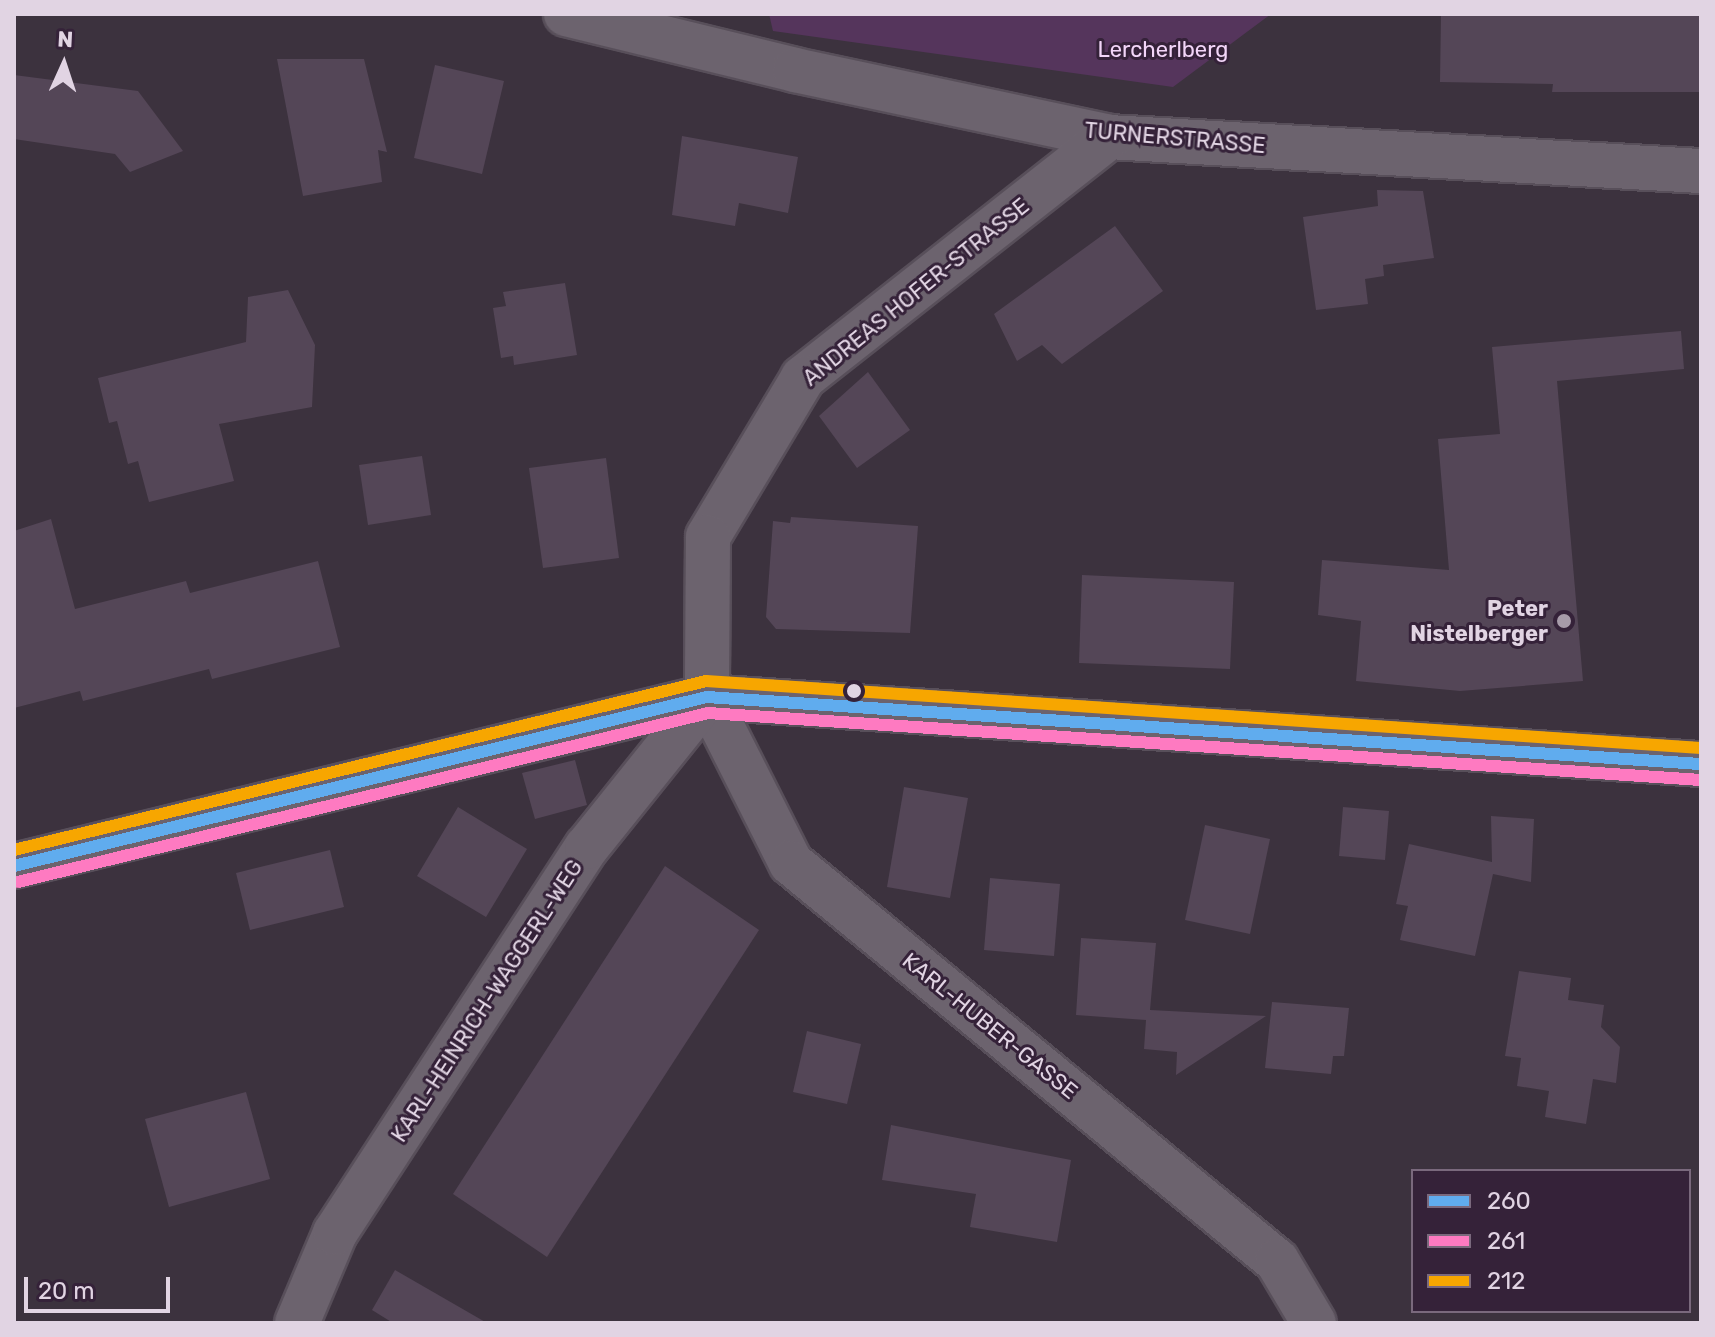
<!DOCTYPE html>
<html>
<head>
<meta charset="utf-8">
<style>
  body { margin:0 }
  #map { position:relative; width:1715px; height:1337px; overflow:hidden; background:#3c323e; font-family:Rubik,sans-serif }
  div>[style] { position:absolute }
  .green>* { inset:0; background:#55355c }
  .building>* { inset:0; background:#544657 }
  .roads { filter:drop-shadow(2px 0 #584f5a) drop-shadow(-2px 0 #584f5a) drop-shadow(0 2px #584f5a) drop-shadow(0 -2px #584f5a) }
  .street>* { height:44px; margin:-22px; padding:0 22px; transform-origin:22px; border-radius:22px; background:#6c636e }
  .secondary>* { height:44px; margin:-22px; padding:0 22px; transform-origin:22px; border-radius:22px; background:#6c636e }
  .bus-1>* { height:12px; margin:-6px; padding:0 6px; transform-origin:6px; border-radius:6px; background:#60acee }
  .bus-2>* { height:12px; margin:-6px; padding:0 6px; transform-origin:6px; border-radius:6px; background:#fe7ac1 }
  .bus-3>* { height:12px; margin:-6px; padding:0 6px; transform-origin:6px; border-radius:6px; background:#f7a600 }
  .dots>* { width:22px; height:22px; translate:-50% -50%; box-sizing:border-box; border:4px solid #352239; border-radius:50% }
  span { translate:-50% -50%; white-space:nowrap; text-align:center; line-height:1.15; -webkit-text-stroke:6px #352239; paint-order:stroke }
  .park-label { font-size:22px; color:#f2d5f8 }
  .street-label { font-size:22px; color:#e1d4e3 }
  .poi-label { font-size:22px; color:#e1d4e3; font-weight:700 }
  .right { translate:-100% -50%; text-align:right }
  .frame { position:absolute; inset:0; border:16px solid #e1d4e3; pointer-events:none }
  .legend { position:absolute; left:1411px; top:1169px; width:280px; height:144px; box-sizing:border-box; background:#352239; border:2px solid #7a697d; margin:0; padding:10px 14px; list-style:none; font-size:24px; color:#e1d4e3 }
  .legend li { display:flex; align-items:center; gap:16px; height:40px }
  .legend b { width:40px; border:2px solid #7a697d }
  .north { position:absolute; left:24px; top:24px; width:80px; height:80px; -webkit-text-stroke:6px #352239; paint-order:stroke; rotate:3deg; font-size:22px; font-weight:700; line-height:32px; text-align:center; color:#e1d4e3 }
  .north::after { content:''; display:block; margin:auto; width:28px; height:36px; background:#e1d4e3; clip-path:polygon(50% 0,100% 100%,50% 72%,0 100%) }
  .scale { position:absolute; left:24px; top:1277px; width:146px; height:36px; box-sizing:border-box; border:4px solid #e1d4e3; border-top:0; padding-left:10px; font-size:24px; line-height:28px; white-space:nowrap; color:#e1d4e3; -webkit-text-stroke:6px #352239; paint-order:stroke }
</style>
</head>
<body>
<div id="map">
  <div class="green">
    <div style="clip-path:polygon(769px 14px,1271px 14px,1173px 87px,773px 31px)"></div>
  </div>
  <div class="building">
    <div style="clip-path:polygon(1441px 14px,1701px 15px,1701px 92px,1552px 92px,1553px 84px,1440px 82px)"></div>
    <div style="clip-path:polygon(277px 59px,364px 59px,387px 152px,378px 150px,382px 182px,303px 196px)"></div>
    <div style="clip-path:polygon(435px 65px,504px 81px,482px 174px,414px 158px)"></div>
    <div style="clip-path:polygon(14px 75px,138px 91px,183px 151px,130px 172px,115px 154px,14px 139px)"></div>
    <div style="clip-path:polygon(682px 136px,798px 157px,788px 213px,739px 203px,735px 226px,672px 215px)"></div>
    <div style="clip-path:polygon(1377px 190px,1423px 191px,1434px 258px,1383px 265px,1384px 276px,1365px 279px,1368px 304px,1316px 310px,1303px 217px,1378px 206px)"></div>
    <div style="clip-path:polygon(1115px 226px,1163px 291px,1062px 364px,1042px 345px,1017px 361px,994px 314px)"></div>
    <div style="clip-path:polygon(565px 283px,577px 355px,514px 365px,513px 356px,501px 358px,493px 308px,506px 306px,503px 292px)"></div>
    <div style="clip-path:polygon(288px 290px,315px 345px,312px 407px,219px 424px,234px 481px,149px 502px,138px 461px,128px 464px,117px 421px,109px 423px,98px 378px,246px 342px,248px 297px)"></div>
    <div style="clip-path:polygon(1681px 331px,1684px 369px,1557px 381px,1583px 681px,1460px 691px,1356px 681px,1361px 621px,1318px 615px,1322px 560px,1449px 570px,1438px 439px,1500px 434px,1492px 347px)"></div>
    <div style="clip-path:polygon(868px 372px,910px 430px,857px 468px,819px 416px)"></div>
    <div style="clip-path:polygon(422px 456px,431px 515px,368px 525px,359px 465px)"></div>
    <div style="clip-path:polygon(606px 458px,619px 558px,543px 568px,529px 468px)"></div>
    <div style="clip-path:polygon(791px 517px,918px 526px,910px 633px,776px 629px,766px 617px,773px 521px,790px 523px)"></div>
    <div style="clip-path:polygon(51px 519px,75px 609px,186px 581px,190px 593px,318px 561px,340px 647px,212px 679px,209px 669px,83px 701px,80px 691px,14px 708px,14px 531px)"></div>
    <div style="clip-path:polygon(1082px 575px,1234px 582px,1230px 669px,1079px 663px)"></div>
    <div style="clip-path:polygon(575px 760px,587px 805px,535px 819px,522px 773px)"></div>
    <div style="clip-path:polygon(904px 787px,968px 798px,950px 898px,887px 887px)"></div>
    <div style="clip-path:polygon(458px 807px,527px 849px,486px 917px,417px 876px)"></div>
    <div style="clip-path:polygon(1343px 807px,1389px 811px,1385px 860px,1339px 856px)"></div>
    <div style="clip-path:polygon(1491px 816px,1534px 819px,1531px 882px,1493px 874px,1475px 956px,1400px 940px,1408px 906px,1396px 904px,1409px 844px,1492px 862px)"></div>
    <div style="clip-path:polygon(1205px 825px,1270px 839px,1250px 934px,1185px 920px)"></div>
    <div style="clip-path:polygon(330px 850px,344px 907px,250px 930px,236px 873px)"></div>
    <div style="clip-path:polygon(665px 866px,759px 930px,547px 1257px,453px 1194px)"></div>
    <div style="clip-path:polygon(990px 878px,1060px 884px,1054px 956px,984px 950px)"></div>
    <div style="clip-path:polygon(1081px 938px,1156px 943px,1150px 1010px,1266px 1016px,1176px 1075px,1177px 1052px,1144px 1049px,1146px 1020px,1076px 1015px)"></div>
    <div style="clip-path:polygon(1519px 971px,1571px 978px,1568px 1000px,1604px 1005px,1601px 1027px,1620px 1047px,1616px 1083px,1593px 1079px,1586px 1124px,1545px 1117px,1549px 1091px,1517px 1086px,1521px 1058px,1505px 1056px)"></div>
    <div style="clip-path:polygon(1272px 1002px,1349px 1008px,1344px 1056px,1333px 1056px,1331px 1074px,1265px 1068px)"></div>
    <div style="clip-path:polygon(807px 1031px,861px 1044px,847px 1104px,793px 1092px)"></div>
    <div style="clip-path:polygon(246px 1092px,270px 1179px,169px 1207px,145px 1119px)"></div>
    <div style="clip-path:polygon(891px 1125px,1071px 1160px,1057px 1242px,970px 1227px,976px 1194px,882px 1180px)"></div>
    <div style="clip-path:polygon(395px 1270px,487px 1323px,393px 1323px,372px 1310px)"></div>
  </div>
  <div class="roads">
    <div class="street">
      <div style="left:566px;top:14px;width:236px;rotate:13.7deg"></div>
      <div style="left:795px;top:70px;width:321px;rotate:12deg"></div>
      <div style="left:1109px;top:137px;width:593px;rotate:3.29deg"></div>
      <div style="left:1109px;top:137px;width:390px;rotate:141.8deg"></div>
      <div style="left:803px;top:378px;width:185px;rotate:120.9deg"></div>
      <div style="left:708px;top:537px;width:160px;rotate:90.4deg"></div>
      <div style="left:707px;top:697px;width:186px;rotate:63.2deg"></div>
      <div style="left:791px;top:863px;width:628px;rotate:39.32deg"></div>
      <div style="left:1277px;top:1261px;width:72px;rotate:59.2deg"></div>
      <div style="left:297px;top:1323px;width:98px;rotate:-67.1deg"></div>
      <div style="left:335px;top:1233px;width:461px;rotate:-56.9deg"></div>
      <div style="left:587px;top:847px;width:192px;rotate:-51.3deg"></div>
    </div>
    <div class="secondary">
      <div style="left:14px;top:866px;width:713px;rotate:-13.71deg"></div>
      <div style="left:707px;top:697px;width:996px;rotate:3.86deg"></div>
    </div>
  </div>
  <div class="bus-1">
    <div style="left:14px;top:866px;width:713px;rotate:-13.71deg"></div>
    <div style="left:707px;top:697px;width:996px;rotate:3.86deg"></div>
  </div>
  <div class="bus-2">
    <div style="left:18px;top:882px;width:710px;rotate:-13.76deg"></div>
    <div style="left:708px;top:713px;width:994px;rotate:3.86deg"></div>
  </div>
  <div class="bus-3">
    <div style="left:14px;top:850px;width:712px;rotate:-13.72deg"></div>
    <div style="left:706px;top:681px;width:997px;rotate:3.85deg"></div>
  </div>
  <div class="dots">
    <div style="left:1564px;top:621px;background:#a79ba9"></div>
    <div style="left:854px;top:691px;background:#e1d4e3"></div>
  </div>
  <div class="park-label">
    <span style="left:1163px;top:50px">Lercherlberg</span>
  </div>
  <div class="street-label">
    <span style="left:1175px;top:138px;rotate:5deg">TURNERSTRASSE</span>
    <span style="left:916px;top:292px;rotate:-39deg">ANDREAS HOFER-STRASSE</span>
    <span style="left:487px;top:1001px;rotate:-57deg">KARL-HEINRICH-WAGGERL-WEG</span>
    <span style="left:990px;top:1026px;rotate:39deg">KARL-HUBER-GASSE</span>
  </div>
  <div class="poi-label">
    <span class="right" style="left:1548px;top:621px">Peter<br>Nistelberger</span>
  </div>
  <div class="frame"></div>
  <ul class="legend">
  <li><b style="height:10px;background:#60acee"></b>260</li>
  <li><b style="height:10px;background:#fe7ac1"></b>261</li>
  <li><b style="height:10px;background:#f7a600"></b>212</li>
  </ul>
  <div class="north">N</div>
  <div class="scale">20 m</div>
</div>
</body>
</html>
